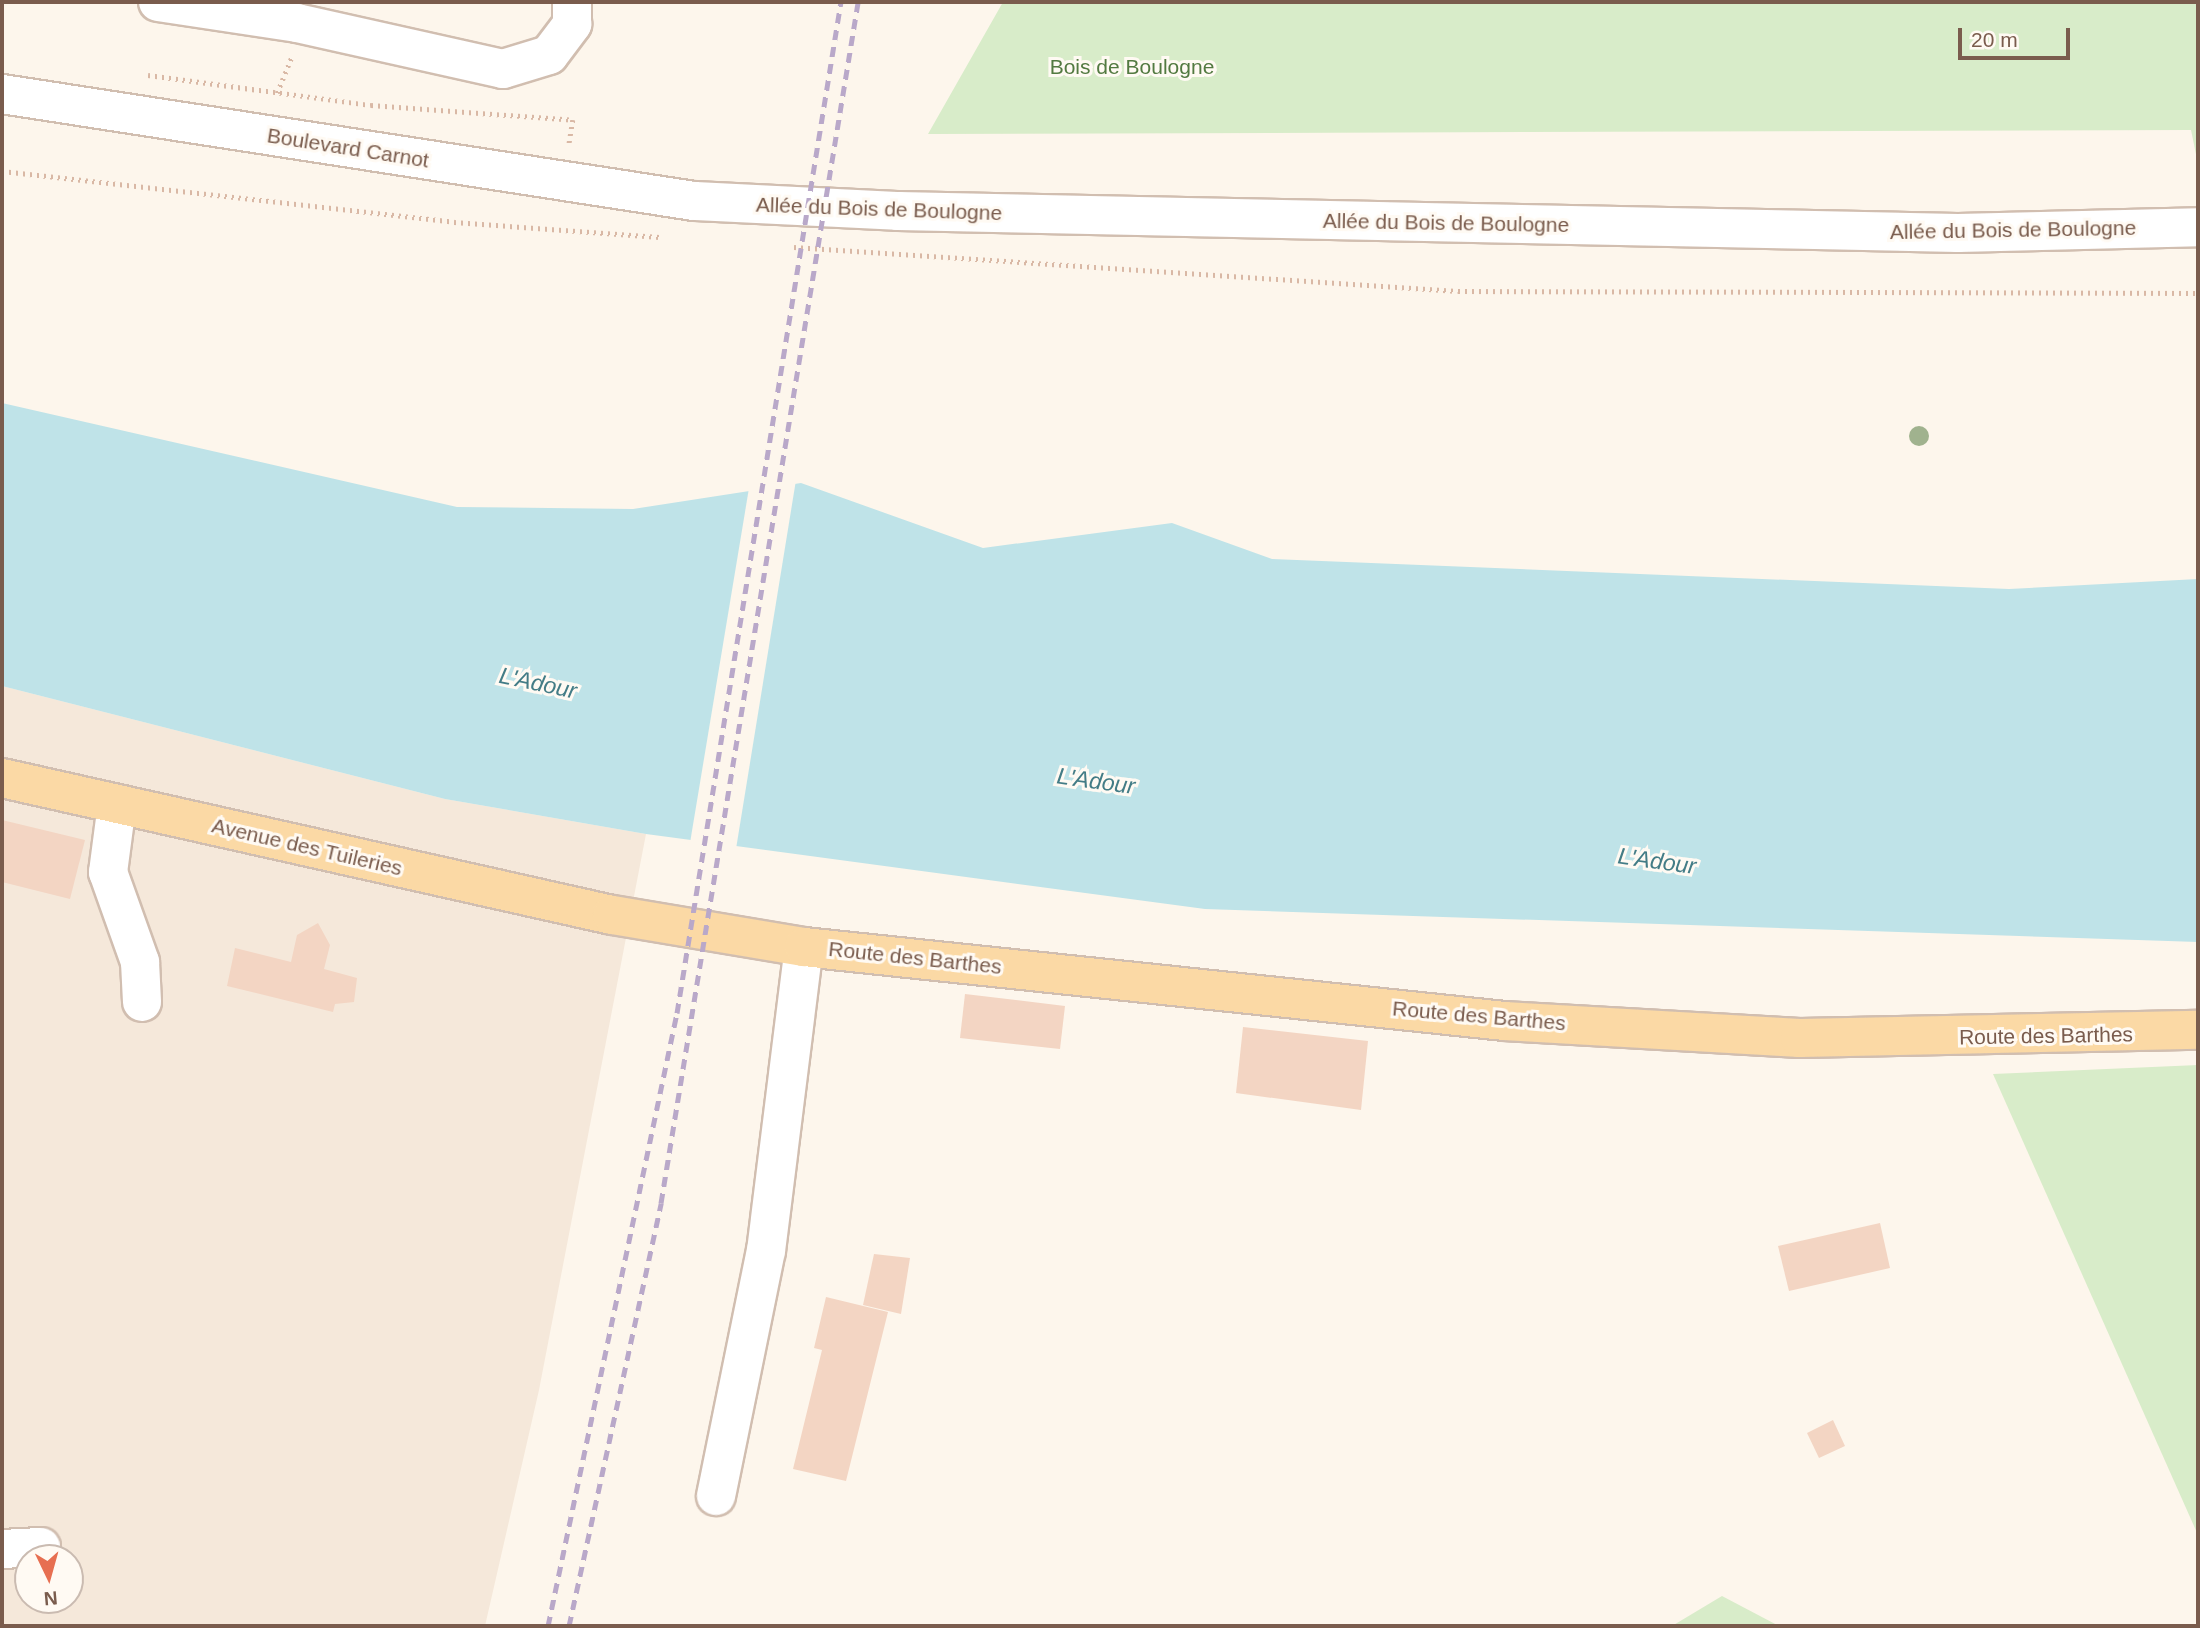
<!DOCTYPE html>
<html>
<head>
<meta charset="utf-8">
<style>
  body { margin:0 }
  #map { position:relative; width:2200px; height:1628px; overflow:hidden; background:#fdf6ec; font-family:Helvetica,sans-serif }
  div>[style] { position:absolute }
  .residential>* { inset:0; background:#f5e8da }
  .green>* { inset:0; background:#d8ecc9 }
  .water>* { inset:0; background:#bfe3e8 }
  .pier>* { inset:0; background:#fdf6ec }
  .building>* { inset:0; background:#f3d5c3 }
  .path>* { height:4.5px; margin-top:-2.25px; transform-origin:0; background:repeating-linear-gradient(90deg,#d9b8a5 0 2px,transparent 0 7px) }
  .roads { filter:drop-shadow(2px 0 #d1beb0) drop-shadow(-2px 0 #d1beb0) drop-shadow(0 2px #d1beb0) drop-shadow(0 -2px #d1beb0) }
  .minor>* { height:38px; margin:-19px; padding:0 19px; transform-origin:19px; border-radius:19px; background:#fff }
  .major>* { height:38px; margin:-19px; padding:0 19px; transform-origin:19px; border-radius:19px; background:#fbd9a5 }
  .rail>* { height:5px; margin-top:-2.5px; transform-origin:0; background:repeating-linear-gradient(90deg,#b9a8c9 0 10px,transparent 0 17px) }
  .trees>* { width:20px; height:20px; margin:-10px; border-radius:50%; background:#a0b28e }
  span { translate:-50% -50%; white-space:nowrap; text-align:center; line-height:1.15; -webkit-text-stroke:6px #fffaf3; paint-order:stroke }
  .park-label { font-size:21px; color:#537a41 }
  .street-label { font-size:21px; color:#7a5c4d }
  .water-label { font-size:23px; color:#437c86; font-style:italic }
  .frame { position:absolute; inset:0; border:4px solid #7a5c4d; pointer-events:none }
  .north { position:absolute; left:14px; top:1544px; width:70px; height:70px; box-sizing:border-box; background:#fffaf3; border:2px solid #cabbb1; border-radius:50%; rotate:175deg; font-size:19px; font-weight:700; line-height:28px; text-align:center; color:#7a5c4d }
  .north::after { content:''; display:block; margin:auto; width:24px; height:32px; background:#e76f51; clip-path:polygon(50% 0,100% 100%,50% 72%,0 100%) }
  .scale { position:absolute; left:1958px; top:28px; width:112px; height:32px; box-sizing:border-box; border:4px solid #7a5c4d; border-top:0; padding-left:9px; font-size:21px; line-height:24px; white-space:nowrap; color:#7a5c4d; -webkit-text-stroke:5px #fffaf3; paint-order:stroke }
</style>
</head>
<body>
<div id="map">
  <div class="residential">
    <div style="clip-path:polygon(evenodd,2px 686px,445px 799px,646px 834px,539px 1390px,485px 1626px,2px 1626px,2px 686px,28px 1558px,70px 1558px,70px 1600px,28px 1600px,28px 1558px)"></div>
  </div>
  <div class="green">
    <div style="clip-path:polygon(1003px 2px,2198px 2px,2198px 164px,2191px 130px,928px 134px)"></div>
    <div style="clip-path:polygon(2198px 1065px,2198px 1535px,1993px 1074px)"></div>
    <div style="clip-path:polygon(1722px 1596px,1779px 1626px,1672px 1626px)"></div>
  </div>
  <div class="water">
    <div style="clip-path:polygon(2px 403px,457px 507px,633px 509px,801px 483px,983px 548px,1172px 523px,1272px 559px,2009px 589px,2198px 579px,2198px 942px,1205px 909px,646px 834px,445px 799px,2px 686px)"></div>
  </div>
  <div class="pier">
    <div style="clip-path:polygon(796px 480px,736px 849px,690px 843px,749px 488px)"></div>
  </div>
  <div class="building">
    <div style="clip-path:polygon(2px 820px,85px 840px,70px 899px,2px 882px)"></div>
    <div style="clip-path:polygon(318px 923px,330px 945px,324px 969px,357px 978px,354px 1002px,335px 1004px,333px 1012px,227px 986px,235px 948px,291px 962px,297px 935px)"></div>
    <div style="clip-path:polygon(965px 994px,1065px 1006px,1060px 1049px,960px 1038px)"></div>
    <div style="clip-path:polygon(1243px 1027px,1368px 1041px,1361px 1110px,1236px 1093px)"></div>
    <div style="clip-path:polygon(1880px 1223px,1890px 1268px,1789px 1291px,1778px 1246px)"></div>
    <div style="clip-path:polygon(874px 1254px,910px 1258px,901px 1314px,863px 1305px)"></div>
    <div style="clip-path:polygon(826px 1297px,888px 1312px,846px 1481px,793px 1469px,822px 1350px,814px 1348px)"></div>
    <div style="clip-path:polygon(1833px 1420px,1845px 1446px,1819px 1458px,1807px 1433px)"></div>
  </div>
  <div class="path">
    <div style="left:148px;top:75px;width:225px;rotate:7.7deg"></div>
    <div style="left:371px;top:105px;width:203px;rotate:4.2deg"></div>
    <div style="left:573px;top:120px;width:25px;rotate:99deg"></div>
    <div style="left:277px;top:93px;width:38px;rotate:-68deg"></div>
    <div style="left:2px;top:171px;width:455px;rotate:6.4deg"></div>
    <div style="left:454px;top:222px;width:206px;rotate:4.2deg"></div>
    <div style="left:794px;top:247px;width:665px;rotate:3.79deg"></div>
    <div style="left:1458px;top:291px;width:740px;rotate:0.15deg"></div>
  </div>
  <div class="roads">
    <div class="minor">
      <div style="left:158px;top:2px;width:141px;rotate:8.6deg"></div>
      <div style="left:297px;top:23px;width:211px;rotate:12.6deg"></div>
      <div style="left:503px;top:69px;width:48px;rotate:-16.9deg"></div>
      <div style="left:549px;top:55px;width:39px;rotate:-53deg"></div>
      <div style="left:572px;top:24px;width:22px;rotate:-90deg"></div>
      <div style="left:2px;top:94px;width:700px;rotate:8.79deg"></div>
      <div style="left:694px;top:201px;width:204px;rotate:2.8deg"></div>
      <div style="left:898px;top:211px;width:1060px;rotate:1.19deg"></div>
      <div style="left:1958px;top:233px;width:240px;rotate:-1.4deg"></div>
      <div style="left:117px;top:804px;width:69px;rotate:97.5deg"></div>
      <div style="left:108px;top:872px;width:96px;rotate:70.4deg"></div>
      <div style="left:140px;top:962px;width:40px;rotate:87.1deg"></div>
      <div style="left:716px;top:1496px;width:250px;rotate:-78.5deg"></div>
      <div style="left:766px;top:1251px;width:306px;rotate:-82.9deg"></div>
      <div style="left:2px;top:1549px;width:39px;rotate:-3deg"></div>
    </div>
    <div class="major">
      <div style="left:2px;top:778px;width:625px;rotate:12.66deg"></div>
      <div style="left:612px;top:915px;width:195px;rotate:9.5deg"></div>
      <div style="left:804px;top:947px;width:704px;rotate:6.03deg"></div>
      <div style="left:1504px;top:1021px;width:296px;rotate:3.3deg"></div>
      <div style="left:1800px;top:1038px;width:398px;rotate:-1.2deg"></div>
    </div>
  </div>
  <div class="rail">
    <div style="left:548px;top:1626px;width:626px;rotate:-78.12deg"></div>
    <div style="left:677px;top:1013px;width:1024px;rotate:-80.79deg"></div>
    <div style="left:569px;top:1626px;width:433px;rotate:-77.7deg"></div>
    <div style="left:661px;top:1203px;width:1217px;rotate:-80.68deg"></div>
  </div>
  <div class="trees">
    <div style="left:1919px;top:436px"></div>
  </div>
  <div class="park-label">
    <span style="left:1132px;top:67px">Bois de Boulogne</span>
  </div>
  <div class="street-label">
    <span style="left:348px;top:148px;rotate:9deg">Boulevard Carnot</span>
    <span style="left:879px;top:209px;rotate:2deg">Allée du Bois de Boulogne</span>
    <span style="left:1446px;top:223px;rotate:1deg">Allée du Bois de Boulogne</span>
    <span style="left:2013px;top:230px;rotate:-1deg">Allée du Bois de Boulogne</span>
    <span style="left:307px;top:847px;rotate:13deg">Avenue des Tuileries</span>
    <span style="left:915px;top:958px;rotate:6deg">Route des Barthes</span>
    <span style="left:1479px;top:1016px;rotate:5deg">Route des Barthes</span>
    <span style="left:2046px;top:1036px;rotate:-1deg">Route des Barthes</span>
  </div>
  <div class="water-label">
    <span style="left:538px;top:683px;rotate:12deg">L'Adour</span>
    <span style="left:1096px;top:781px;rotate:8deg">L'Adour</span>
    <span style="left:1657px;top:861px;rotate:8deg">L'Adour</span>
  </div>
  <div class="frame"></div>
  <div class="north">N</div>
  <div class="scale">20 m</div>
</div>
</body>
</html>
